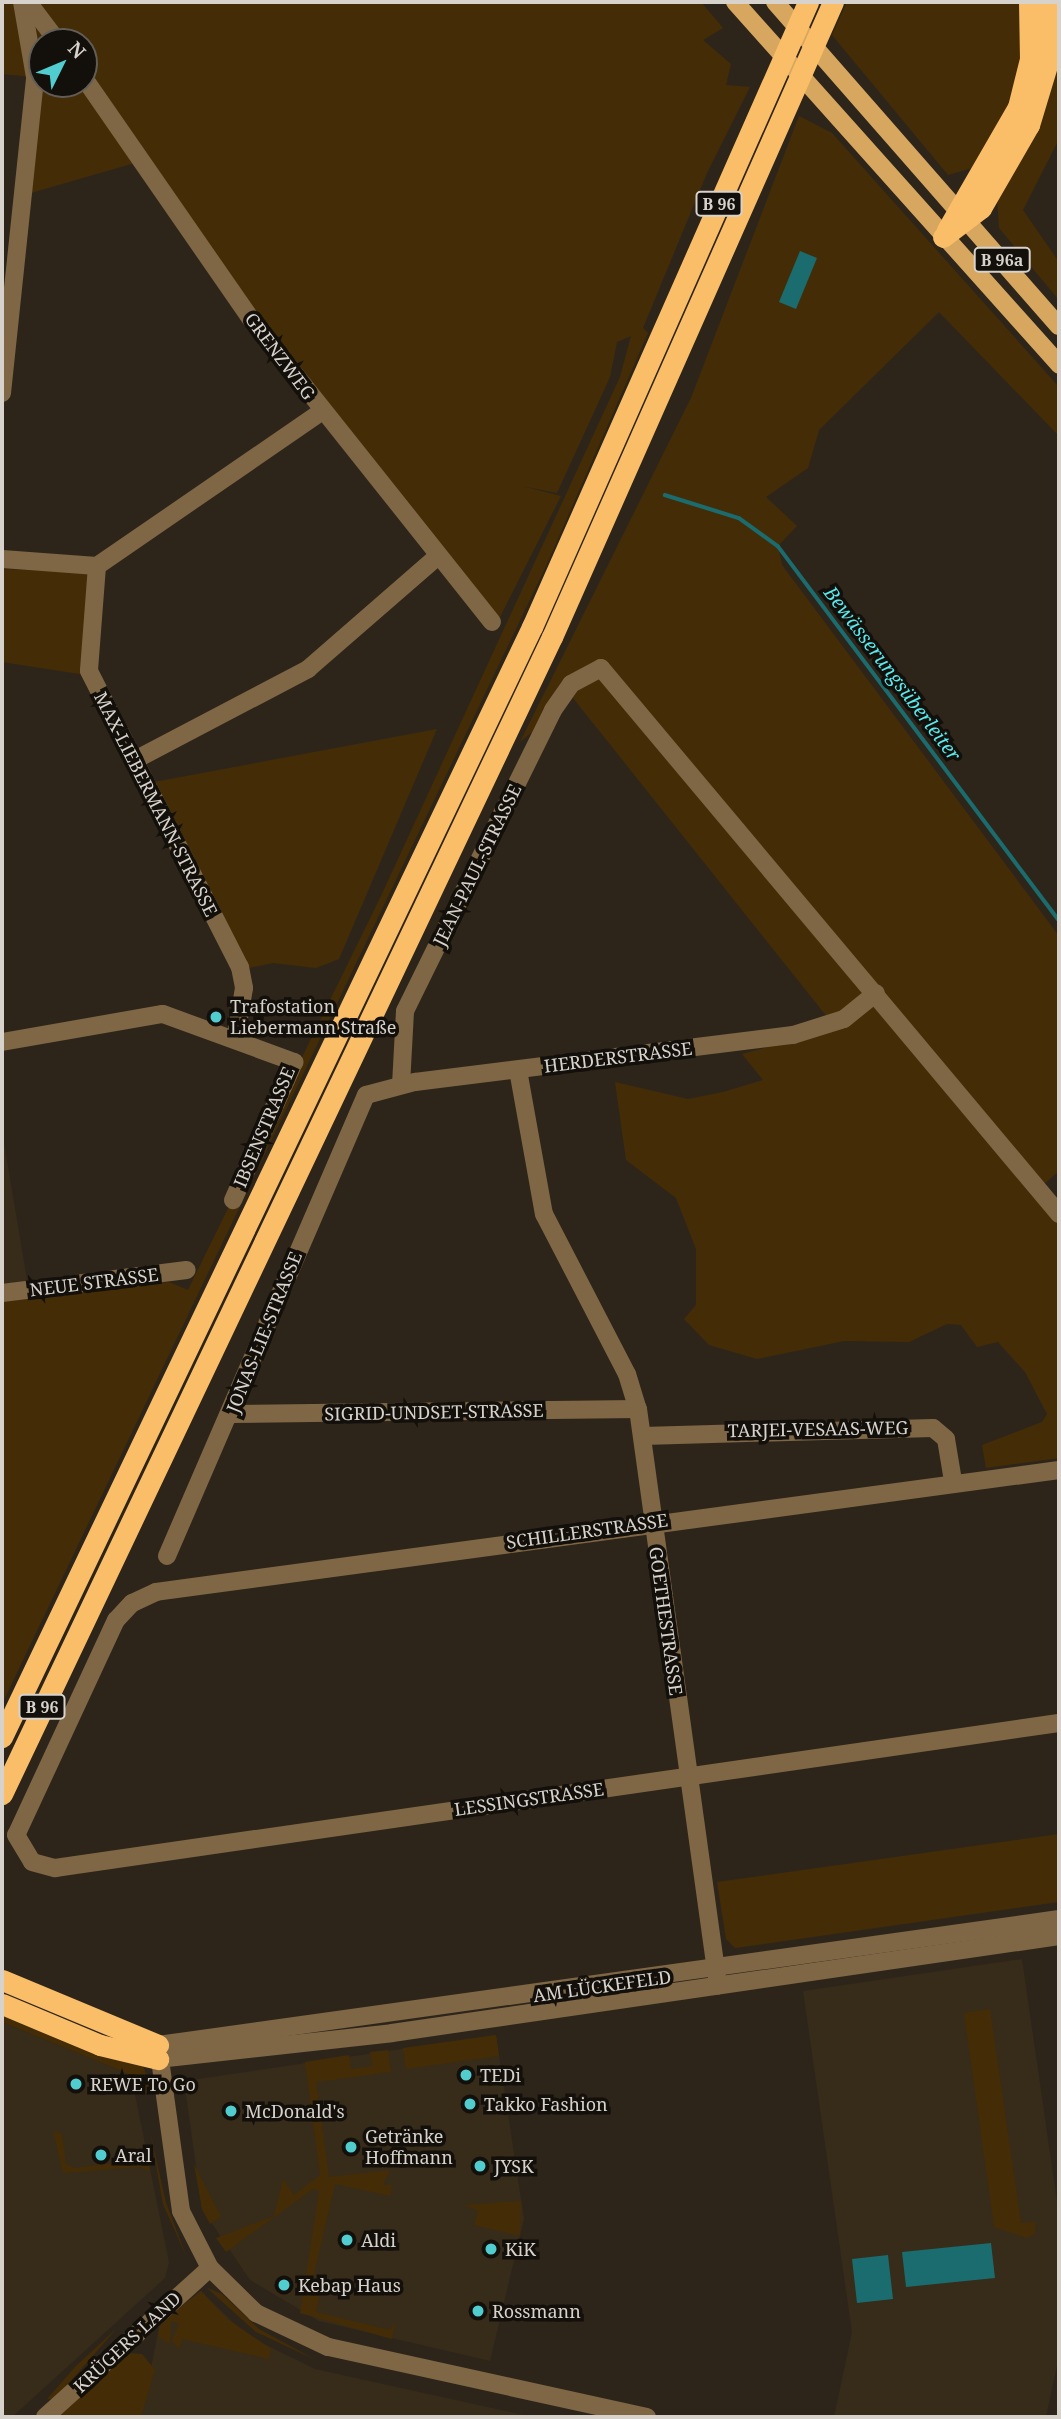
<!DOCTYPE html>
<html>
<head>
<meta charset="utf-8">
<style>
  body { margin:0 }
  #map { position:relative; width:1061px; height:2419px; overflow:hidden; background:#2e251a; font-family:"Noto Serif",serif }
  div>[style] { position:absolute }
  .built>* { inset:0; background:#372b1a }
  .green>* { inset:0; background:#442d06 }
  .water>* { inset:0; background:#1a6c6e }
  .stream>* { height:3.5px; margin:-1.75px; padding:0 1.75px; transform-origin:1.75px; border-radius:1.75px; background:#1a6c6e }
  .minor>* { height:18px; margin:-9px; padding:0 9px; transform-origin:9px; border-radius:9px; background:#7f6746 }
  .major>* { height:18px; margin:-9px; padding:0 9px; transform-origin:9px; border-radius:9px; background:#d7a65f }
  .highway>* { height:21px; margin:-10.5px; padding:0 10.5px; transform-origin:10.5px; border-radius:10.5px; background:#fbbe68 }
  .dots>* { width:19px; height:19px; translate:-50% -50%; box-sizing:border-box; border:4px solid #130f0a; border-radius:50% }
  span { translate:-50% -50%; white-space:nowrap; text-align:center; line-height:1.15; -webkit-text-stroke:7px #130f0a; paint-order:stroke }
  .shield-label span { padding:2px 5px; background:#130f0a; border:2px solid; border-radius:5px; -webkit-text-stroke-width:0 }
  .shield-label { font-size:16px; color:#d7d2cb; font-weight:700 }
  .street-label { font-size:18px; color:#d7d2cb }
  .poi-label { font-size:18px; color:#d7d2cb }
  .left { translate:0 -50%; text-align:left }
  .water-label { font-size:19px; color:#57eaee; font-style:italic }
  .frame { position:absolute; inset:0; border:4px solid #d7d2cb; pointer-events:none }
  .north { position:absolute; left:28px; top:28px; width:70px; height:70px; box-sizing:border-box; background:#130f0a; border:2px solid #615d57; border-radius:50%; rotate:47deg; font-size:19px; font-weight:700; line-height:28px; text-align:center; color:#d7d2cb }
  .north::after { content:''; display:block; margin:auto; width:24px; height:32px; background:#52cdcf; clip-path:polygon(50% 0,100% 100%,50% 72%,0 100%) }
</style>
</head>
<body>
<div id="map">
  <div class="built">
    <div style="clip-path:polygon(2px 1131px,30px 1297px,2px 1301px)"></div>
    <div style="clip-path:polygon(1022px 1959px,1059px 2215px,1059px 2356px,1046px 2417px,834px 2417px,852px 2332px,803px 1991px)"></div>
    <div style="clip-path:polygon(2px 2022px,131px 2075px,169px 2262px,165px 2278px,12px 2417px,2px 2417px)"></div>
    <div style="clip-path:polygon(496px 2035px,524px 2219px,490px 2361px,319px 2321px,250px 2280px,202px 2209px,184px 2081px)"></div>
    <div style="clip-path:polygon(201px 2291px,246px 2335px,315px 2369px,533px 2417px,141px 2417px,160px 2323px)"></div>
  </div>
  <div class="green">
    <div style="clip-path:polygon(evenodd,2px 2px,701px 2px,723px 28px,703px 40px,731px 64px,726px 85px,750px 87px,707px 173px,643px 328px,648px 333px,546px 566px,2px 1704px,2px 1301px,169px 1282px,188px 1290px,381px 896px,620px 377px,631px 336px,617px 342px,610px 377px,557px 493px,522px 486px,561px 496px,493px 631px,492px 622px,321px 412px,145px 160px,24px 195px,34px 77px,2px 74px,2px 2px,42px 42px,84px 42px,84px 84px,42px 84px,42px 42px)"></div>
    <div style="clip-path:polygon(847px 2px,1059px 2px,1059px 139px,1023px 210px,1059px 262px,1059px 300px,999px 228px,997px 197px,972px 168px,948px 175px,832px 35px)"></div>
    <div style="clip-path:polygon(799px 116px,832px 133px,1059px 387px,1059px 436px,939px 312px,819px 430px,808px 468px,766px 497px,797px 526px,778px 546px,782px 565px,1059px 936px,1059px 1171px,1035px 1192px,1059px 1222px,1059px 1458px,986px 1468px,982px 1445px,1042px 1422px,1047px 1414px,1025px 1372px,998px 1342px,977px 1347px,961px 1325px,947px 1324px,909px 1342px,844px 1341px,757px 1359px,709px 1345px,684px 1319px,696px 1305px,696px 1249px,676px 1198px,626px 1160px,615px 1082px,688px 1099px,723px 1092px,763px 1080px,742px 1054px,836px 1028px,573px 698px,520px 742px,691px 398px)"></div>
    <div style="clip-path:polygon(2px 569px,94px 573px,86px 675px,2px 662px)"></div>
    <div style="clip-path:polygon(437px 729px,339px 959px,316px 968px,273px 963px,244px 969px,154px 782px)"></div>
    <div style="clip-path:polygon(1059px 1834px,1059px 1902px,735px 1948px,726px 1939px,717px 1882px)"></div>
    <div style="clip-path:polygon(2px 2009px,143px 2066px,153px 2092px,135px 2094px,131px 2075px,2px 2022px)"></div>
    <div style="clip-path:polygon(990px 2009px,1021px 2223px,1035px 2222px,1035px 2234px,1026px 2238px,994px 2227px,964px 2013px)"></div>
    <div style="clip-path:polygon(496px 2035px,499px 2056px,406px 2069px,403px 2048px)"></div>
    <div style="clip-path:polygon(388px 2050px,391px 2072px,316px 2082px,329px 2177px,390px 2170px,383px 2185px,392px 2185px,390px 2196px,335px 2184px,311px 2287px,321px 2289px,316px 2312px,390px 2330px,396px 2321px,392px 2339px,300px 2313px,319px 2191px,313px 2189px,226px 2252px,216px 2238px,274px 2216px,283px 2179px,294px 2195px,320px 2175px,305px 2062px,349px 2055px,351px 2069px,372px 2066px,370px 2052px)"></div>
    <div style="clip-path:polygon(53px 2131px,62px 2134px,66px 2164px,74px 2168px,147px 2159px,150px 2172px,140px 2167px,63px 2173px)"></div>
    <div style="clip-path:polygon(150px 2131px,166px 2203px,187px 2258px,163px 2204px)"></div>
    <div style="clip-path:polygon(194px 2164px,221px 2217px,210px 2224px,202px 2209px)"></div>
    <div style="clip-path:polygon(521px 2201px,520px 2236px,474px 2225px,478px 2211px,464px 2205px)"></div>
    <div style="clip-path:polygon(207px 2288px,222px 2294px,259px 2329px,316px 2360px,256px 2332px)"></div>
    <div style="clip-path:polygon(201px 2291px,226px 2318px,271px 2349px,269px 2359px,182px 2339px,179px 2349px,172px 2341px,179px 2323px,171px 2321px,170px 2344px,158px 2337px,160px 2323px)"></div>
    <div style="clip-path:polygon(117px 2328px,55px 2399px,47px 2399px,75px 2367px)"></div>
    <div style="clip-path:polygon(127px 2353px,142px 2354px,155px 2370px,141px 2417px,56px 2417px)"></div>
  </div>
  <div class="water">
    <div style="clip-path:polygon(800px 251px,817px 258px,796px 309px,779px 302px)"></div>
    <div style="clip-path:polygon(991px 2243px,995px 2278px,906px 2287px,902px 2252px)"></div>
    <div style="clip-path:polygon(888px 2255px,893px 2299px,857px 2303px,852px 2259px)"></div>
  </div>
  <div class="stream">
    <div style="left:665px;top:495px;width:77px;rotate:17.3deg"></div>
    <div style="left:739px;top:518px;width:48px;rotate:35.7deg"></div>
    <div style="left:778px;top:546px;width:468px;rotate:53.1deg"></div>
  </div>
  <div class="minor">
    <div style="left:28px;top:2px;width:50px;rotate:53.1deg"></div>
    <div style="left:84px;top:78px;width:293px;rotate:55.3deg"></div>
    <div style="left:251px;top:319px;width:387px;rotate:51.5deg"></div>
    <div style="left:2px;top:393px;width:318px;rotate:-84deg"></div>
    <div style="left:35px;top:77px;width:76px;rotate:-99.8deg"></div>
    <div style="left:2px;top:559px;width:95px;rotate:4.2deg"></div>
    <div style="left:97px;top:566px;width:272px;rotate:-34.5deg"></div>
    <div style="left:97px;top:566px;width:105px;rotate:94.4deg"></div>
    <div style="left:89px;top:671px;width:332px;rotate:63deg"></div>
    <div style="left:240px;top:967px;width:21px;rotate:79deg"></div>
    <div style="left:244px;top:988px;width:49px;rotate:99.5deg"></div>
    <div style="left:133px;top:761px;width:198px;rotate:-27.7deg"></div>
    <div style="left:308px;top:669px;width:172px;rotate:-41deg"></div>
    <div style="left:2px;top:1042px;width:163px;rotate:-9.9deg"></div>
    <div style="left:163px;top:1014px;width:140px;rotate:20.1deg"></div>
    <div style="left:294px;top:1062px;width:151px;rotate:113.8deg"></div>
    <div style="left:518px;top:1070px;width:146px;rotate:79.8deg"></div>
    <div style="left:544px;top:1214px;width:180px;rotate:62.6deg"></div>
    <div style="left:627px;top:1374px;width:37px;rotate:73deg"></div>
    <div style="left:638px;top:1409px;width:582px;rotate:82.09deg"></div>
    <div style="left:401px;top:1085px;width:74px;rotate:-86.9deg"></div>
    <div style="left:405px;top:1011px;width:335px;rotate:-63.8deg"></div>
    <div style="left:553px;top:710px;width:32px;rotate:-55deg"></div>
    <div style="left:571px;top:684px;width:34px;rotate:-28deg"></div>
    <div style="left:601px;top:668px;width:713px;rotate:50.01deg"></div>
    <div style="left:2px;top:1293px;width:186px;rotate:-7.1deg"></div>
    <div style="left:231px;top:1414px;width:407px;rotate:-0.7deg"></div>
    <div style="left:643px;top:1436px;width:290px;rotate:-1.6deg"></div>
    <div style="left:933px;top:1428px;width:17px;rotate:40deg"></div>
    <div style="left:946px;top:1439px;width:43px;rotate:80.5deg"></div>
    <div style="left:1059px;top:1470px;width:911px;rotate:172.31deg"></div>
    <div style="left:156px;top:1592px;width:26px;rotate:155deg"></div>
    <div style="left:132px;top:1603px;width:23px;rotate:133deg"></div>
    <div style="left:116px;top:1620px;width:237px;rotate:114.9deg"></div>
    <div style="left:16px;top:1835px;width:31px;rotate:59deg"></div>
    <div style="left:32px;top:1862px;width:24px;rotate:15deg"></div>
    <div style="left:55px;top:1868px;width:1014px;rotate:-8.22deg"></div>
    <div style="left:167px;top:1556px;width:502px;rotate:-66.65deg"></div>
    <div style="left:366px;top:1095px;width:51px;rotate:-14.9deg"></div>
    <div style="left:415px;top:1082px;width:381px;rotate:-7.1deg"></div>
    <div style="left:793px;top:1035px;width:53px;rotate:-17.4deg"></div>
    <div style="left:844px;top:1019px;width:41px;rotate:-39.1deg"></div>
    <div style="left:158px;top:2059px;width:235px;rotate:-6.3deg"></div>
    <div style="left:392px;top:2033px;width:674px;rotate:-8.27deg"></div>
    <div style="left:45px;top:2417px;width:222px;rotate:-42.1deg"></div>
    <div style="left:647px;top:2417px;width:327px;rotate:-167.6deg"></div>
    <div style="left:328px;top:2347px;width:80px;rotate:-154.7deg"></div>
    <div style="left:256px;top:2313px;width:64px;rotate:-135.6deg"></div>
    <div style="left:210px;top:2268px;width:64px;rotate:-117deg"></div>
    <div style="left:181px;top:2211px;width:168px;rotate:-97.9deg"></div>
    <div style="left:158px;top:2045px;width:910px;rotate:-7.96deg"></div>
  </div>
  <div class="major">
    <div style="left:735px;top:2px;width:487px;rotate:48.2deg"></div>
    <div style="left:775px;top:2px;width:431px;rotate:48.8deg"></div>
  </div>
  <div class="highway">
    <div style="left:947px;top:230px;width:142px;rotate:-60deg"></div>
    <div style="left:1018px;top:107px;width:49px;rotate:-76deg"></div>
    <div style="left:1030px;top:59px;width:57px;rotate:-91deg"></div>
    <div style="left:943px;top:237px;width:48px;rotate:-37.3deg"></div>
    <div style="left:981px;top:208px;width:96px;rotate:-60deg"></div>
    <div style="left:1029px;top:125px;width:66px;rotate:-73.2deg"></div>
    <div style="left:1048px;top:62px;width:60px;rotate:-90deg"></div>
    <div style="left:2px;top:1737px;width:1230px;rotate:-64.48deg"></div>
    <div style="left:532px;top:627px;width:683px;rotate:-66.17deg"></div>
    <div style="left:2px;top:1794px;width:1281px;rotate:-64.58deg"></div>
    <div style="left:552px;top:637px;width:694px;rotate:-66.13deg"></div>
    <div style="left:2px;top:1980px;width:169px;rotate:22.6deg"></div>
    <div style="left:2px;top:2004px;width:106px;rotate:22.7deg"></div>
    <div style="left:100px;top:2045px;width:60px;rotate:13.6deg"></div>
  </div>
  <div class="dots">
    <div style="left:216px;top:1017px;background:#52cdcf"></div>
    <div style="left:466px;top:2075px;background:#52cdcf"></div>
    <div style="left:76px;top:2084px;background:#52cdcf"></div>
    <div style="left:470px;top:2104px;background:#52cdcf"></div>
    <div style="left:231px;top:2111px;background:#52cdcf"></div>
    <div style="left:351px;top:2147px;background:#52cdcf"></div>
    <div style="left:101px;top:2155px;background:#52cdcf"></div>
    <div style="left:480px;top:2166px;background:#52cdcf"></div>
    <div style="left:347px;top:2240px;background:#52cdcf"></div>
    <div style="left:491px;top:2249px;background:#52cdcf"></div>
    <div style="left:284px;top:2285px;background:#52cdcf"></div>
    <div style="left:478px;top:2311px;background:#52cdcf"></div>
  </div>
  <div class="shield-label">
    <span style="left:719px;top:204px">B 96</span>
    <span style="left:1002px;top:260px">B 96a</span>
    <span style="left:42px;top:1707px">B 96</span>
  </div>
  <div class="street-label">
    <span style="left:280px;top:356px;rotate:53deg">GRENZWEG</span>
    <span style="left:156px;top:804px;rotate:63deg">MAX-LIEBERMANN-STRASSE</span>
    <span style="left:477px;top:865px;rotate:-64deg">JEAN-PAUL-STRASSE</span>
    <span style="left:618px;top:1057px;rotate:-7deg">HERDERSTRASSE</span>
    <span style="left:264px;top:1127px;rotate:-67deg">IBSENSTRASSE</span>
    <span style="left:94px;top:1282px;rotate:-7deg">NEUE STRASSE</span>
    <span style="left:264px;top:1332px;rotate:-68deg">JONAS-LIE-STRASSE</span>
    <span style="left:434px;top:1412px;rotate:-1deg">SIGRID-UNDSET-STRASSE</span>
    <span style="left:818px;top:1429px;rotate:-1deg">TARJEI-VESAAS-WEG</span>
    <span style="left:587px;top:1531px;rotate:-8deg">SCHILLERSTRASSE</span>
    <span style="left:666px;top:1621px;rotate:82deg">GOETHESTRASSE</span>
    <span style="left:529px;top:1799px;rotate:-8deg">LESSINGSTRASSE</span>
    <span style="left:602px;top:1986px;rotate:-8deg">AM LÜCKEFELD</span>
    <span style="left:127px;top:2342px;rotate:-43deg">KRÜGERS LAND</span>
  </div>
  <div class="poi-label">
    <span class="left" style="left:230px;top:1017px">Trafostation<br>Liebermann Straße</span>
    <span class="left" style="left:480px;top:2075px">TEDi</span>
    <span class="left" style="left:90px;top:2084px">REWE To Go</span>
    <span class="left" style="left:484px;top:2104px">Takko Fashion</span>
    <span class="left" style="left:245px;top:2111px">McDonald's</span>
    <span class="left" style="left:365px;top:2147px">Getränke<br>Hoffmann</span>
    <span class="left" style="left:115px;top:2155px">Aral</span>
    <span class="left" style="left:494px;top:2166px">JYSK</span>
    <span class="left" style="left:361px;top:2240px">Aldi</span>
    <span class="left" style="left:505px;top:2249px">KiK</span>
    <span class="left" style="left:298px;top:2285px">Kebap Haus</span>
    <span class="left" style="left:492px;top:2311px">Rossmann</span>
  </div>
  <div class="water-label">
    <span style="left:892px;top:674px;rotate:53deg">Bewässerungsüberleiter</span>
  </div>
  <div class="frame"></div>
  <div class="north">N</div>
</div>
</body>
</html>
